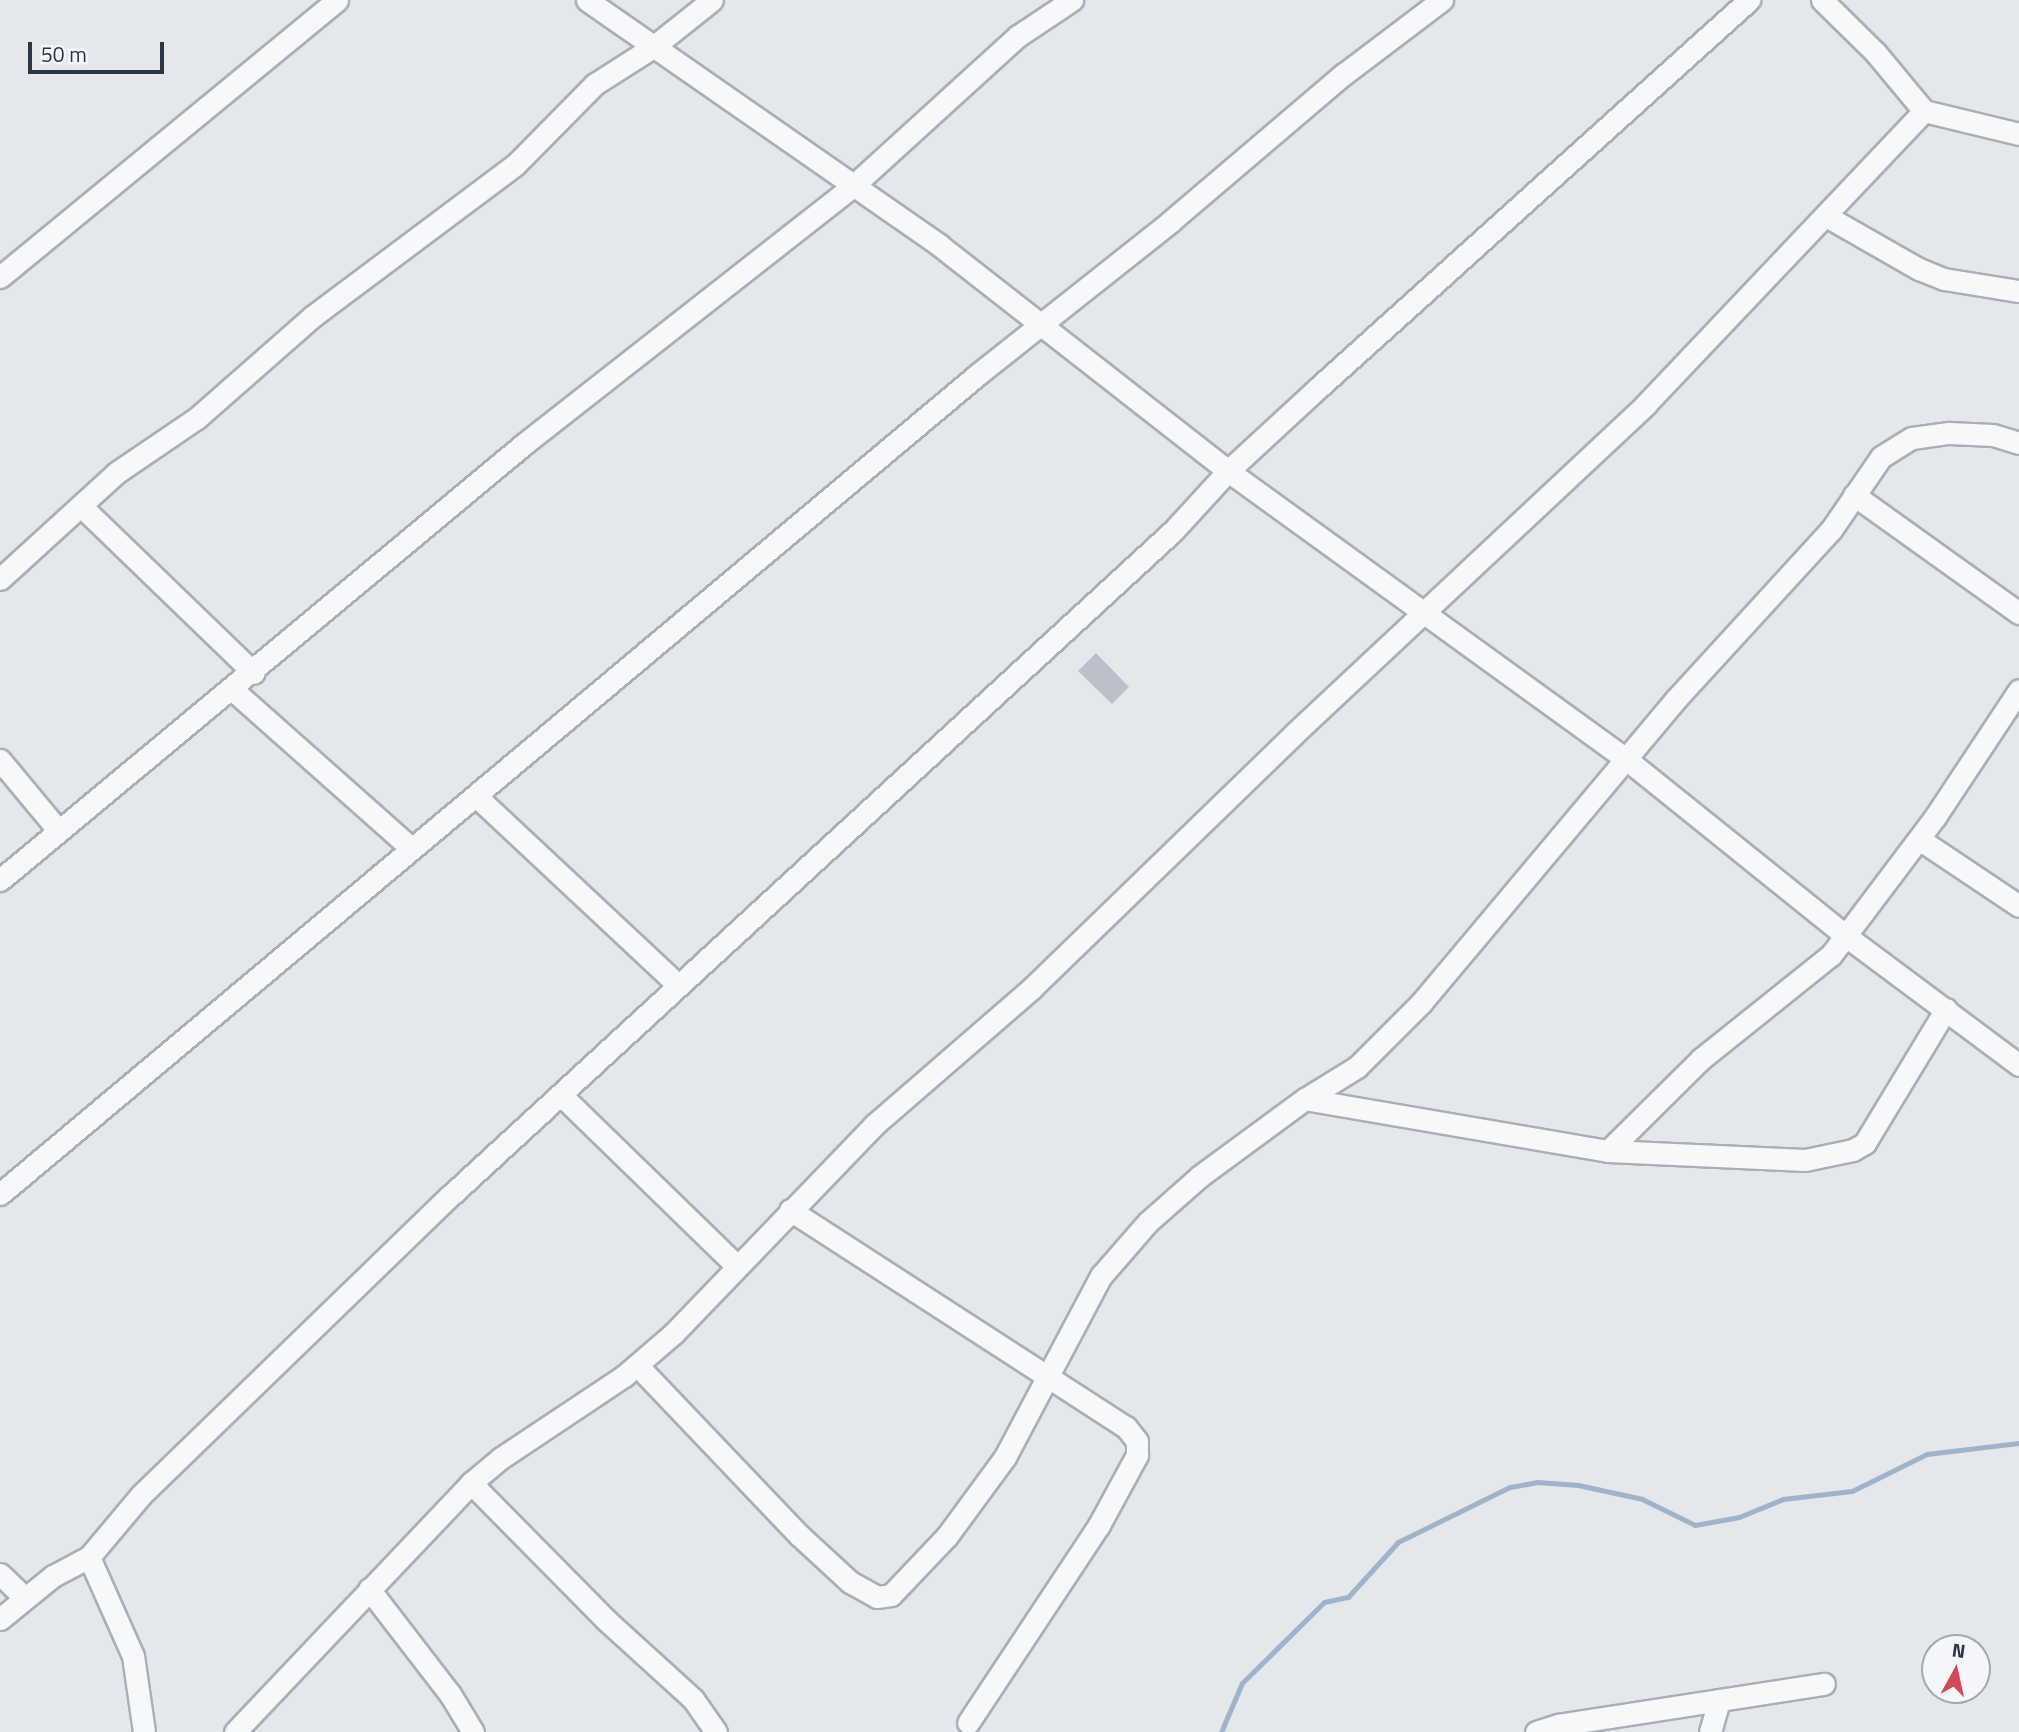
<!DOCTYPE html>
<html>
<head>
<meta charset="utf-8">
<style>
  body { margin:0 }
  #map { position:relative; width:2019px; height:1732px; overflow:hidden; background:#e4e7ec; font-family:"Titillium Web",sans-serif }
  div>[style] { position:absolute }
  .stream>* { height:5px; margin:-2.5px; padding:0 2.5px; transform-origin:2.5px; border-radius:2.5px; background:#9fb4cc }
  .building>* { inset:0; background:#bbc0ca }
  .roads { filter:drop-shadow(2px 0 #a9aeb7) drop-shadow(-2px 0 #a9aeb7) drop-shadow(0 2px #a9aeb7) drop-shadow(0 -2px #a9aeb7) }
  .minor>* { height:21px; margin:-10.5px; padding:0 10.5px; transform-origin:10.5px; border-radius:10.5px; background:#f7f8fa }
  span { translate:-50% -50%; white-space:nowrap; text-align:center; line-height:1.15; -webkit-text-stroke:6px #f4f6f9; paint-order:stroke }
  .north { position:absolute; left:1921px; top:1634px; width:70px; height:70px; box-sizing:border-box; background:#f4f6f9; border:2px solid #a4a8b1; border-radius:50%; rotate:8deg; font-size:19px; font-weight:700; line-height:28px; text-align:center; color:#2b3445 }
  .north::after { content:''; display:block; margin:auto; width:24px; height:32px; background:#d1495b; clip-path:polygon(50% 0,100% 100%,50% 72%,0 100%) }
  .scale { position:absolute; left:28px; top:42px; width:136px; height:32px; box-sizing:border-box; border:4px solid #2b3445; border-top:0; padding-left:9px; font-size:21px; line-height:24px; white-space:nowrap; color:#2b3445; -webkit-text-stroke:5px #f4f6f9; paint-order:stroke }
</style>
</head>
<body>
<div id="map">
  <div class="stream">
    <div style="left:1221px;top:1732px;width:53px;rotate:-66.8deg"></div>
    <div style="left:1242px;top:1683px;width:115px;rotate:-44.6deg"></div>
    <div style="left:1324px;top:1602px;width:25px;rotate:-12deg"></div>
    <div style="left:1348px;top:1597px;width:74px;rotate:-47.7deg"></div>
    <div style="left:1398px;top:1542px;width:125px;rotate:-26.2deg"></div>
    <div style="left:1510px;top:1487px;width:27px;rotate:-10deg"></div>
    <div style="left:1537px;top:1482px;width:41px;rotate:4.2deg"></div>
    <div style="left:1578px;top:1485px;width:66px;rotate:12.3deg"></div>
    <div style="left:1642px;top:1499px;width:59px;rotate:26.1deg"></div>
    <div style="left:1695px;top:1525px;width:45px;rotate:-10.3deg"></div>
    <div style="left:1739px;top:1517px;width:48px;rotate:-22.2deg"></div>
    <div style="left:1783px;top:1499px;width:69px;rotate:-6.6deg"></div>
    <div style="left:1852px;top:1491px;width:84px;rotate:-26.3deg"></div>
    <div style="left:1927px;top:1454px;width:93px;rotate:-6.8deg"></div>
  </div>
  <div class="building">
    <div style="clip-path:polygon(1096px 653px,1129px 687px,1112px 704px,1078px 671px)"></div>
  </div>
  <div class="roads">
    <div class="minor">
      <div style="left:587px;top:0;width:429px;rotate:34.8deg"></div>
      <div style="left:939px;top:245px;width:367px;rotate:38deg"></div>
      <div style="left:1228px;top:471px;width:491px;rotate:35.9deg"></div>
      <div style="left:1626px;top:759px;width:282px;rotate:38.8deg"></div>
      <div style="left:1846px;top:936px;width:216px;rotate:36.7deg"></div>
      <div style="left:1822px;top:0;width:74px;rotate:44.5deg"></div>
      <div style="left:1875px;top:52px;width:77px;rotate:50.3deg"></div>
      <div style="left:1924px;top:111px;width:98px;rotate:13.6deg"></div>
      <div style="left:1826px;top:216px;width:107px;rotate:29.7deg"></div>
      <div style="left:1919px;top:269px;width:27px;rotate:22deg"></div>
      <div style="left:1944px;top:279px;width:76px;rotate:9.1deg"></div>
      <div style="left:0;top:277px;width:436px;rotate:-39.4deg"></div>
      <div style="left:1854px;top:495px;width:203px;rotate:35.6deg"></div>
      <div style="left:81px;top:506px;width:240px;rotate:44deg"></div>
      <div style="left:0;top:579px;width:157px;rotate:-42.4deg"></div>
      <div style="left:116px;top:473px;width:98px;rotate:-34.2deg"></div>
      <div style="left:197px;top:418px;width:154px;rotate:-41.3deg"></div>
      <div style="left:313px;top:316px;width:252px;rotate:-36.8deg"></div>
      <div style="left:515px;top:165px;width:114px;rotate:-45.4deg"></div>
      <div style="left:595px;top:84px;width:69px;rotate:-32.5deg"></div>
      <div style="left:653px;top:47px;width:75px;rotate:-38.5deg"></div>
      <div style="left:233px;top:690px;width:239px;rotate:41.6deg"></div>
      <div style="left:0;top:760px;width:92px;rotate:50.3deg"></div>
      <div style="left:476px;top:796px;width:277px;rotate:43.1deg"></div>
      <div style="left:1919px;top:839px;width:120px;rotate:33.8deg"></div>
      <div style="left:0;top:880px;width:682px;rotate:-39.76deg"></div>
      <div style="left:524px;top:444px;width:418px;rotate:-38.1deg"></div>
      <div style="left:853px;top:186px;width:223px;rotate:-42.3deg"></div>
      <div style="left:1018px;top:36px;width:65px;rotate:-33.7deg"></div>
      <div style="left:1946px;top:1009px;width:157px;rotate:121.2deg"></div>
      <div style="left:1865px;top:1143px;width:14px;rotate:150deg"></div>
      <div style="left:1853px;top:1150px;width:49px;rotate:168.2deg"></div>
      <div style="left:1805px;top:1160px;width:197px;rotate:-177.4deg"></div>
      <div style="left:1608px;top:1151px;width:307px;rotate:-170.3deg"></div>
      <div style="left:1305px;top:1099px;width:61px;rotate:-31.6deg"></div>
      <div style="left:1357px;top:1067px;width:91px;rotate:-45deg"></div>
      <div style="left:1421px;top:1003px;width:397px;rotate:-50deg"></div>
      <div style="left:1676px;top:699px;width:229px;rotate:-47.5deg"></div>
      <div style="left:1831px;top:530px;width:88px;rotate:-55.6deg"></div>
      <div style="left:1881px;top:457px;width:36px;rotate:-32deg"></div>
      <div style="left:1912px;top:438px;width:37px;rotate:-8deg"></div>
      <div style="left:1949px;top:433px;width:44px;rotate:2.6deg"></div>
      <div style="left:1993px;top:435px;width:27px;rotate:17deg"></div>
      <div style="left:561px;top:1095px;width:245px;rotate:44.2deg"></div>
      <div style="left:1608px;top:1151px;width:131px;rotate:-44.7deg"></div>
      <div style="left:1701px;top:1059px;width:166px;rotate:-38.7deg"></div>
      <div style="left:1831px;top:955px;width:173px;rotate:-53deg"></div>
      <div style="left:1935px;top:817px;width:152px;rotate:-56.5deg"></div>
      <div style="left:0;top:1194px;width:1275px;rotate:-39.97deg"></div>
      <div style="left:977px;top:375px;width:248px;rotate:-38.4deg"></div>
      <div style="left:1171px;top:221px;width:227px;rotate:-40.4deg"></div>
      <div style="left:1344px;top:74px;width:123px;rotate:-37.1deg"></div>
      <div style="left:790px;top:1210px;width:400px;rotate:32.9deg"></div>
      <div style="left:1126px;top:1427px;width:18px;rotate:52deg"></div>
      <div style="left:1137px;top:1441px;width:14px;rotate:90deg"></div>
      <div style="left:1137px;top:1455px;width:80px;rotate:118.5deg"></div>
      <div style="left:1099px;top:1525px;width:237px;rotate:123.5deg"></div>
      <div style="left:637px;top:1365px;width:235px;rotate:46.4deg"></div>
      <div style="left:799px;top:1535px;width:69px;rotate:42.7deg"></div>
      <div style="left:850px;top:1582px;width:31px;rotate:29deg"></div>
      <div style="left:877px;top:1597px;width:14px;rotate:-8deg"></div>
      <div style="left:891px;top:1595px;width:81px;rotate:-46.5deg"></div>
      <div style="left:947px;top:1536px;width:98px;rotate:-53.7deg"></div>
      <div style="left:1005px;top:1457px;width:205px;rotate:-62.1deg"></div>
      <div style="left:1101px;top:1276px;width:72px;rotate:-49deg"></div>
      <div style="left:1148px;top:1222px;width:69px;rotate:-41.5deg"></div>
      <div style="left:1200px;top:1176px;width:130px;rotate:-36.3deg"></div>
      <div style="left:471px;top:1483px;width:191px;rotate:45.4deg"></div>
      <div style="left:605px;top:1619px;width:119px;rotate:42.3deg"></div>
      <div style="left:693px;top:1699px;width:40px;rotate:55.1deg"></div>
      <div style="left:0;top:1574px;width:33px;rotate:44deg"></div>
      <div style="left:369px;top:1589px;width:133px;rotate:52.4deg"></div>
      <div style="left:450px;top:1694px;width:44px;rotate:58.8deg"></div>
      <div style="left:0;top:1619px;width:68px;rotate:-39.1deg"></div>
      <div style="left:53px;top:1576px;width:41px;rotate:-27.8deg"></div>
      <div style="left:144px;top:1732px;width:77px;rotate:-98.2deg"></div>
      <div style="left:133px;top:1656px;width:108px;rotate:-114deg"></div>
      <div style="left:89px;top:1557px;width:81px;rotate:-50deg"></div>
      <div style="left:141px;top:1495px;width:430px;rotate:-44.1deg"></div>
      <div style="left:450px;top:1196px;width:982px;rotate:-42.61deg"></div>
      <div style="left:1173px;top:531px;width:81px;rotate:-47.5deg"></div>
      <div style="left:1228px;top:471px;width:124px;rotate:-42.7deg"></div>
      <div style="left:1319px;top:387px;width:579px;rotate:-41.99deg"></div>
      <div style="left:235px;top:1732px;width:343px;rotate:-46.5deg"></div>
      <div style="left:471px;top:1483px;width:39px;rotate:-40deg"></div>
      <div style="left:501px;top:1458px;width:148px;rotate:-33.7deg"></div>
      <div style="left:624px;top:1376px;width:66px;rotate:-40.7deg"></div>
      <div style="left:674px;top:1333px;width:289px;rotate:-46.1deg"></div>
      <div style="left:874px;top:1125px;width:209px;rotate:-40.9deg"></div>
      <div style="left:1032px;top:988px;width:366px;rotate:-44.1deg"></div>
      <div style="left:1295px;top:733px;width:481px;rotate:-43.1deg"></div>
      <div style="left:1646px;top:404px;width:404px;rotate:-46.5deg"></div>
      <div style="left:1536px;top:1732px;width:23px;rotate:-18deg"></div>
      <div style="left:1558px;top:1725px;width:269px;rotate:-8.8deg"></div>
      <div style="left:1710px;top:1732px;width:33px;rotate:-74deg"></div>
    </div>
  </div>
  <div class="north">N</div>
  <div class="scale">50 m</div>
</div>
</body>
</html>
